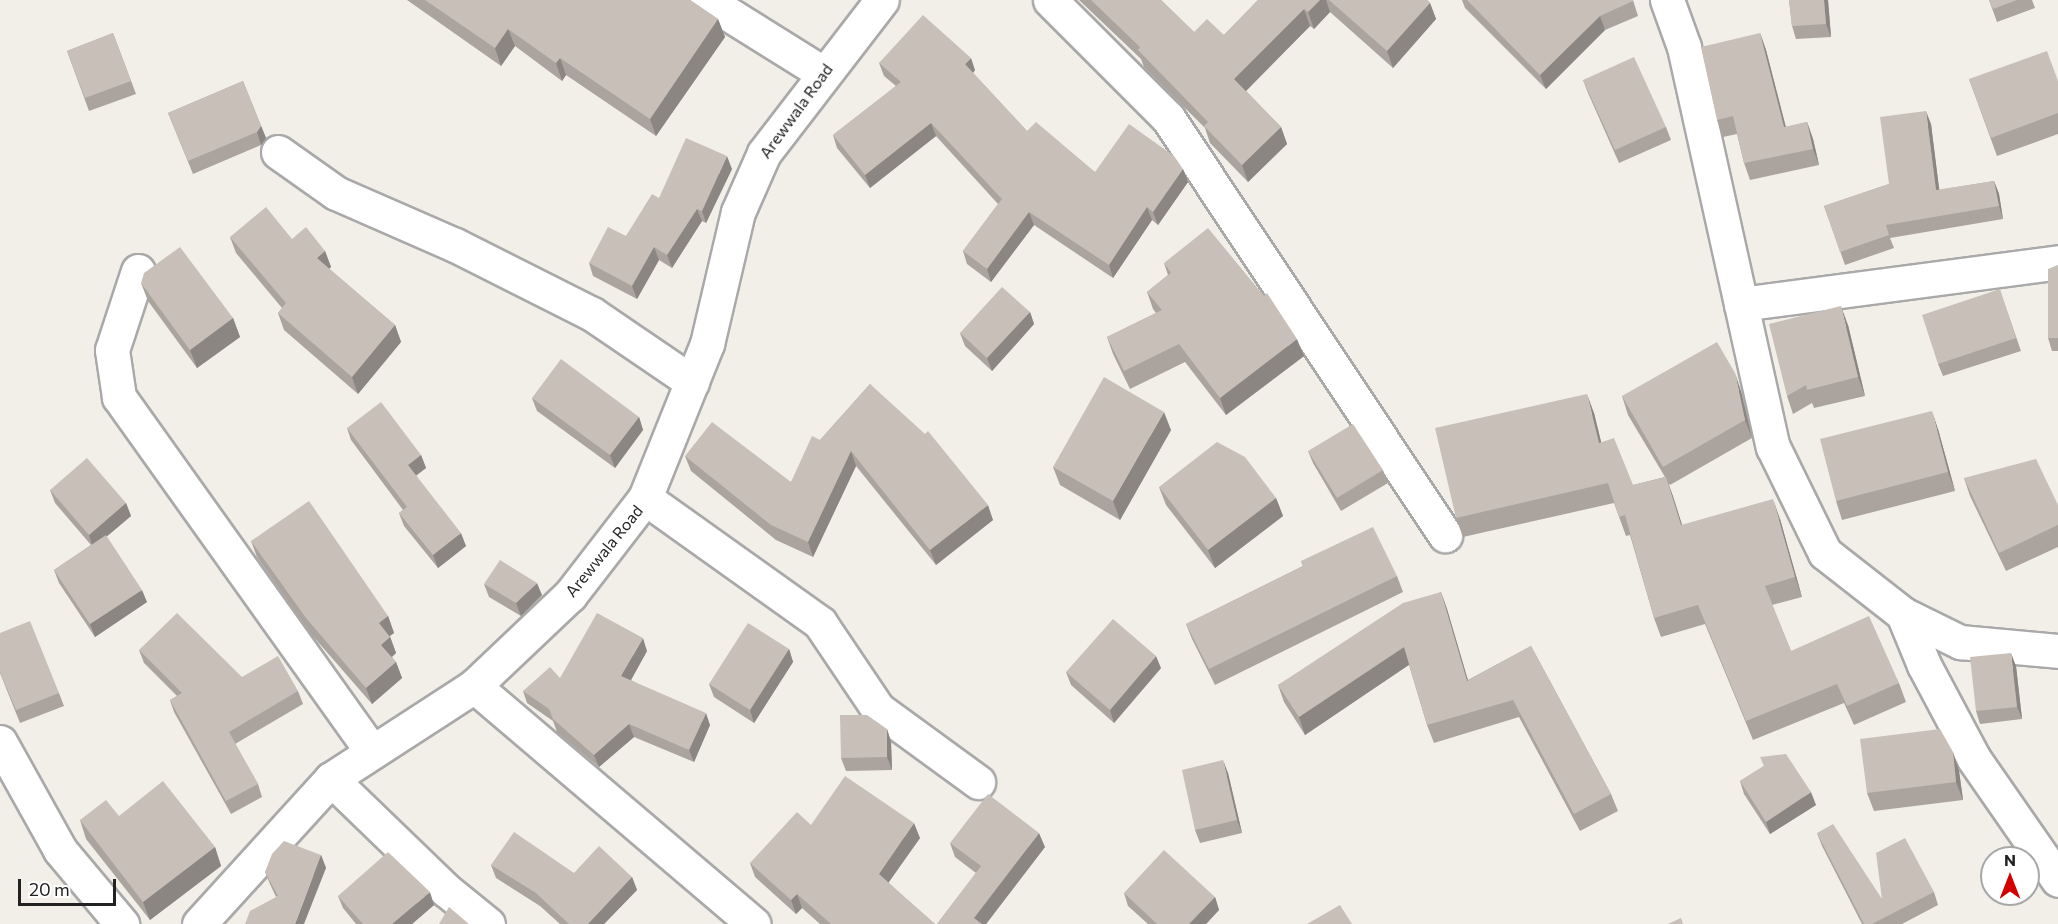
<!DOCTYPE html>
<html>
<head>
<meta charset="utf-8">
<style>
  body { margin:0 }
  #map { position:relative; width:2058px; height:924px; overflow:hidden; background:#f2efe9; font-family:Commissioner,sans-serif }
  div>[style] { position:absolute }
  .roads { filter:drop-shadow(2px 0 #a9a9a9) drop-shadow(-2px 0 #a9a9a9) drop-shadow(0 2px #a9a9a9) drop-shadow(0 -2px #a9a9a9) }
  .minor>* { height:33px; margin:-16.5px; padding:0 16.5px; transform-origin:16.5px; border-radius:16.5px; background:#fff }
  .wall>* { inset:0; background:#aba49e }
  .shaded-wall>* { inset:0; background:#8b8681 }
  .building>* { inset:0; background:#c7bfb8 }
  span { translate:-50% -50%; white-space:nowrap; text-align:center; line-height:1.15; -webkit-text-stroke:6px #fff; paint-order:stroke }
  .street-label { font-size:16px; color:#222 }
  .north { position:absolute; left:1980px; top:846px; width:60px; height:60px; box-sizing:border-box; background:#fff; border:2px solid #a7a7a7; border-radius:50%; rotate:0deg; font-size:16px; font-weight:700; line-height:24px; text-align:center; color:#222 }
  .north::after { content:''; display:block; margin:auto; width:21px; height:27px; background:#d40000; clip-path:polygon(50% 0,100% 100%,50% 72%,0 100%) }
  .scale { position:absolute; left:18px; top:879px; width:98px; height:27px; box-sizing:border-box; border:3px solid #222; border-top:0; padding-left:8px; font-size:18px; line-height:21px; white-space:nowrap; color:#222; -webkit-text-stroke:4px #fff; paint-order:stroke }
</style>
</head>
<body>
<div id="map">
  <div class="roads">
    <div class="minor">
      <div style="left:706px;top:0;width:138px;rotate:32deg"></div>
      <div style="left:1050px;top:0;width:167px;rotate:45deg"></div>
      <div style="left:1168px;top:118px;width:501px;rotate:56.41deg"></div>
      <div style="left:1667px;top:0;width:50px;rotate:70.1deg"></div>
      <div style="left:1684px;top:47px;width:410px;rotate:77.5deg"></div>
      <div style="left:1773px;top:447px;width:118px;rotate:63.9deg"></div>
      <div style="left:1825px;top:553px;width:99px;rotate:38deg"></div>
      <div style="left:1903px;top:614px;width:64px;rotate:26.2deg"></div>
      <div style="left:1960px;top:642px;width:98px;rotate:5.2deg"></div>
      <div style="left:278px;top:152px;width:71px;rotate:35.3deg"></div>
      <div style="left:336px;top:193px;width:130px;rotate:23.6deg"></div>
      <div style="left:455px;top:245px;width:153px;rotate:26.7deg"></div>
      <div style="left:592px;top:314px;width:121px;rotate:34.2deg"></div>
      <div style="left:138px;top:271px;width:83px;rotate:108.2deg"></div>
      <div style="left:112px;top:350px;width:48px;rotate:81.5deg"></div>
      <div style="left:119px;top:397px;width:434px;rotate:54.5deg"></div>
      <div style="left:1741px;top:304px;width:320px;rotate:-7.5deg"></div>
      <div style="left:645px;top:498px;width:215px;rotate:35.5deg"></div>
      <div style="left:820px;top:623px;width:104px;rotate:56deg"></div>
      <div style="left:878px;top:709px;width:124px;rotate:36.1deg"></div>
      <div style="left:1903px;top:614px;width:55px;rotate:67.6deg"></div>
      <div style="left:1924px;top:665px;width:106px;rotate:62deg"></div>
      <div style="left:1974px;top:759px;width:147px;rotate:55.2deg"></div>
      <div style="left:474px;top:686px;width:367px;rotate:40.4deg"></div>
      <div style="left:0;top:742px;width:124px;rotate:60.9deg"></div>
      <div style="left:60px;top:850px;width:97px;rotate:50deg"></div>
      <div style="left:331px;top:779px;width:160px;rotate:44deg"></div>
      <div style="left:446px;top:890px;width:54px;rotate:39deg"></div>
      <div style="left:199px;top:924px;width:196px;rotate:-47.7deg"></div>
      <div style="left:331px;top:779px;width:171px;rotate:-33deg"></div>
      <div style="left:474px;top:686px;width:132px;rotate:-43.5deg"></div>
      <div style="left:570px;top:595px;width:123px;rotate:-52.3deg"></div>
      <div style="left:645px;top:498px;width:166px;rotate:-68.1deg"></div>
      <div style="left:707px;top:344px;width:136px;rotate:-76.8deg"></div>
      <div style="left:738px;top:212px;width:64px;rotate:-66.2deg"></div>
      <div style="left:764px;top:153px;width:193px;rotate:-52.4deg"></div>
    </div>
  </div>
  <div class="wall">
    <div style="clip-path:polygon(407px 0,690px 0,718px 19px,725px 37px,656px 136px,566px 75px,562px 81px,515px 46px,501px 66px)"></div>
    <div style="clip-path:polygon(1079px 0,1161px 0,1194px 32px,1224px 35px,1258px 0,1427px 0,1430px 3px,1436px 19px,1393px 68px,1330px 12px,1314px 29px,1310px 26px,1246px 91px,1281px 127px,1287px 144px,1248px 182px,1210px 143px,1205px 128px,1144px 67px,1141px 59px)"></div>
    <div style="clip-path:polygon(1462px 0,1633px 0,1638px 16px,1605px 30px,1546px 89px,1465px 8px)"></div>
    <div style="clip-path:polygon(1789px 0,1828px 0,1831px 37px,1796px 39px,1792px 26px)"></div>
    <div style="clip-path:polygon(1989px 0,2032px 0,2035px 8px,1997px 22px)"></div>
    <div style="clip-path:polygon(113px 33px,136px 94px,89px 111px,67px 51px)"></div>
    <div style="clip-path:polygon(1760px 33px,1766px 50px,1786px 127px,1807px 122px,1813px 139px,1819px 165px,1750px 180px,1744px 163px,1737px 134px,1723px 137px,1717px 120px)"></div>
    <div style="clip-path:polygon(879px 63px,975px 70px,973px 73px,1027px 131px,1095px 172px,1183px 169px,1188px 182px,1158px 225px,1152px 220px,1113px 278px,1034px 225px,991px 282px,967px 264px,963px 251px,998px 204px,936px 136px,870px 188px,837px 148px,833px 135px,896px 86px,884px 76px)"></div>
    <div style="clip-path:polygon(1969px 79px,2058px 81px,2058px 134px,1997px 156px)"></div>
    <div style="clip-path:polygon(1583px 80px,1666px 127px,1671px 140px,1619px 163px,1588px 93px)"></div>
    <div style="clip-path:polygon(243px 81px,266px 138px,261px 145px,193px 174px,168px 113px)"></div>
    <div style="clip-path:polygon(1931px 124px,1939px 190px,1994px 181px,1999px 194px,2003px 219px,1890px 238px,1894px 248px,1845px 265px,1824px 206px,1889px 184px)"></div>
    <div style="clip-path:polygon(732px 169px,706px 223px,702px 221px,672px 268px,659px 260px,637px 299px,593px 276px,589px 263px,626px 236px,659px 198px)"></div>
    <div style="clip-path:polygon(230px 237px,292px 239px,325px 251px,331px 267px,329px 269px,395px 325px,401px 342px,358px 394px,284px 330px,278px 313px,282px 308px,236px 253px)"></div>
    <div style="clip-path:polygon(1164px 263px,1304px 356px,1226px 415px,1185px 362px,1130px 389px,1113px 354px,1107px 337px,1156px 313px,1153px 309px,1147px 292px,1168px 275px)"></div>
    <div style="clip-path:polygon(2058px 265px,2058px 351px,2052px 351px,2048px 338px)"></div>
    <div style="clip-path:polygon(141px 283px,233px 318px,240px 337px,197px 368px,148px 301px)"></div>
    <div style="clip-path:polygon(2004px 302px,2021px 351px,1943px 376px,1938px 364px)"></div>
    <div style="clip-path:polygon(1030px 312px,1034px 324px,992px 371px,965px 346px,960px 333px)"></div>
    <div style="clip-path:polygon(1848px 325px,1865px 396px,1814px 408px,1812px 403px,1793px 414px,1787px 396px)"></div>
    <div style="clip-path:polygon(870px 384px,993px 520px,936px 565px,856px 466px,813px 557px,776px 540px,691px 471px,685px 456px,791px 482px,820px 440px)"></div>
    <div style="clip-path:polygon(1741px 391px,1752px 438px,1670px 485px,1668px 483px,1682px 525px,1780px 519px,1802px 597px,1772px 605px,1791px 651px,1899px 683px,1906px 702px,1854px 725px,1844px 703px,1753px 740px,1705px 624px,1661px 637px,1654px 618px,1630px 535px,1626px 536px,1614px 503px,1463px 537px,1456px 518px,1594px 413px,1601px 442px,1633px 485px,1665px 477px,1628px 415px,1622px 396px)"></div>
    <div style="clip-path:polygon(532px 398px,639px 417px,643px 430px,615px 468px,537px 411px)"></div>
    <div style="clip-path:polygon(347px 428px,421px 455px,426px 468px,416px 476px,466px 546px,438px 568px,404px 526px,399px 513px,403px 510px,351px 440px)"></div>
    <div style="clip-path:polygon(1938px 429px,1955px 491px,1842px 520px,1836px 501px)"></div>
    <div style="clip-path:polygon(1171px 430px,1120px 520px,1060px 485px,1053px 467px)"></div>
    <div style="clip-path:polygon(1308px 451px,1383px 470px,1388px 483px,1341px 511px,1313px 463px)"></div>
    <div style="clip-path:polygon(1964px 478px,2058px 505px,2058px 547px,2006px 571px,1970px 496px)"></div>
    <div style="clip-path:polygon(1159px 487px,1276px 498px,1283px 516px,1215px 568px,1166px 505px)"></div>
    <div style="clip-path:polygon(50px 490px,126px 503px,131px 516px,106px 537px,147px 602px,95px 637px,59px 583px,54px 570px,91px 545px,55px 503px)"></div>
    <div style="clip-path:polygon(251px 541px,388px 616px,394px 633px,390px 636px,396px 653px,392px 657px,396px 662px,402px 678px,372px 704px,311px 634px,257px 557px)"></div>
    <div style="clip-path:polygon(1301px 561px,1397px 576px,1403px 592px,1215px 685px,1192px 639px,1186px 624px,1303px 566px)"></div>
    <div style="clip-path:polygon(484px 584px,542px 595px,521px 616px,489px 597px)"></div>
    <div style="clip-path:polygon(1441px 592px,1447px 609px,1468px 680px,1531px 646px,1611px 794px,1618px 811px,1580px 831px,1519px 717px,1434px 743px,1427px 725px,1409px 665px,1305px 735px,1284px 702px,1278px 685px)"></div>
    <div style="clip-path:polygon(0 633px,59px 693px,64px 706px,20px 723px,0 673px)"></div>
    <div style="clip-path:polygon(789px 649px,793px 662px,754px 723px,714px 697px,709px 684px)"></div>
    <div style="clip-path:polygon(139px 650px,242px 677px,298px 691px,303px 704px,235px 744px,258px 784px,262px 797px,231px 814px,174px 712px,170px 700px,177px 696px,144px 663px)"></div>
    <div style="clip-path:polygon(647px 651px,631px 680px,710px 725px,694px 762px,634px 737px,599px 767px,557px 732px,553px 721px,527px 703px,523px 691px,560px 678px)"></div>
    <div style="clip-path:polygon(2016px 666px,2022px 719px,1980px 724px,1976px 711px)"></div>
    <div style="clip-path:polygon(1161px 668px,1114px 723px,1071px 685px,1066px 672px)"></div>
    <div style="clip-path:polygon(887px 729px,891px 742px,892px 770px,846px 771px,841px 758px)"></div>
    <div style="clip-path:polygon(1953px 752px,1959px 771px,1963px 800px,1874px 811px,1867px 793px)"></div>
    <div style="clip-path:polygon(1764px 766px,1816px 805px,1770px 834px,1744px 794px,1740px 781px)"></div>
    <div style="clip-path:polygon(1228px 773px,1242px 833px,1200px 843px,1195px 830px)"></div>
    <div style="clip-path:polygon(80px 820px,215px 847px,221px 866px,150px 920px,86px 839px)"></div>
    <div style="clip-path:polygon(811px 825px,920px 838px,888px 883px,935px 924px,820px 924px,802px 908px,796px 914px,755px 877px,750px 863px)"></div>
    <div style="clip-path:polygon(1817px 833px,1882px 899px,1934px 892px,1938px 905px,1902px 924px,1862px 924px,1822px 846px)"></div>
    <div style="clip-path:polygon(950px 843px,1045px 847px,986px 924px,937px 924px,976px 873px,955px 857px)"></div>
    <div style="clip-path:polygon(321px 855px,326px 868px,276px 897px,270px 884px,265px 872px)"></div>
    <div style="clip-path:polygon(491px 865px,574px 873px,632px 877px,637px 890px,604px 924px,560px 924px,540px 906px,496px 878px)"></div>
    <div style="clip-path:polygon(1124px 893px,1215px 897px,1219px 910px,1206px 924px,1148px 924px,1128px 906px)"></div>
    <div style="clip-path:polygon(338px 896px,434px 905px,412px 924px,356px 924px,343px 908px)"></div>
  </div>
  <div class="shaded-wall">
    <div style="clip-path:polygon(1320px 0,1326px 0,1330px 12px,1314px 29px,1308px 12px)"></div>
    <div style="clip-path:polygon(1824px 0,1828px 0,1831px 37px,1826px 24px)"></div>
    <div style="clip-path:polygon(1430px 3px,1436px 19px,1393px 68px,1387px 51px)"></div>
    <div style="clip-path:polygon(1304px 9px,1310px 26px,1241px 96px,1234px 79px)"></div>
    <div style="clip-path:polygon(1600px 16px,1605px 30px,1546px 89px,1540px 75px)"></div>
    <div style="clip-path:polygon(718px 19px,725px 37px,656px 136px,650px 119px)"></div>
    <div style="clip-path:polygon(508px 29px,515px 46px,501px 66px,495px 48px)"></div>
    <div style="clip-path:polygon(1760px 33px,1766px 50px,1790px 144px,1784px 127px)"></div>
    <div style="clip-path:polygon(560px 58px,566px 75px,562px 81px,556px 63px)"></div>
    <div style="clip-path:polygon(971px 58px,975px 70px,970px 77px,965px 64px)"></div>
    <div style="clip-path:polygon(1926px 111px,1931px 124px,1941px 203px,1936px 190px)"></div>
    <div style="clip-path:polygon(1807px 122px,1813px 139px,1819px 165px,1813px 149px)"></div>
    <div style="clip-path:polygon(931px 123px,936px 136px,870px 188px,865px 175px)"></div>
    <div style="clip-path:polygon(261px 126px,266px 138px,261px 145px,257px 132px)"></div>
    <div style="clip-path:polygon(1281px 127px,1287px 144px,1248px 182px,1242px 165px)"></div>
    <div style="clip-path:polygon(727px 156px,732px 169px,706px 223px,702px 211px)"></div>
    <div style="clip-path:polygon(1183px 169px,1188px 182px,1158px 225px,1153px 212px)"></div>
    <div style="clip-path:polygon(1994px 181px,1999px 194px,2003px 219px,1999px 206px)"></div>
    <div style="clip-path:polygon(1147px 207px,1152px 220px,1113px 278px,1109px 265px)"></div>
    <div style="clip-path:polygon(697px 209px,702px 221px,672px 268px,667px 255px)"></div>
    <div style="clip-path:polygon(1029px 212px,1034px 225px,991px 282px,987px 269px)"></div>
    <div style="clip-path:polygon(654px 247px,659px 260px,637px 299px,632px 286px)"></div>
    <div style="clip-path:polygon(325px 251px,331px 267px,323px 274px,317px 258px)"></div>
    <div style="clip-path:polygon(1841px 306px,1848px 325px,1865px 396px,1858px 377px)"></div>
    <div style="clip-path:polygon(1030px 312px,1034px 324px,992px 371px,987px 358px)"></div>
    <div style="clip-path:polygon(233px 318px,240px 337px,197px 368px,190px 350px)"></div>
    <div style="clip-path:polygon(395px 325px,401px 342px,358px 394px,352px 377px)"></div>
    <div style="clip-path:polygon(1297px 339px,1304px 356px,1226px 415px,1220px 398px)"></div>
    <div style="clip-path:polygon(1735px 373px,1741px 391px,1752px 438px,1745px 420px)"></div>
    <div style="clip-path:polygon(1587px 394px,1594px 413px,1606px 462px,1599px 443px)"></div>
    <div style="clip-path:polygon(1932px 411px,1938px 429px,1955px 491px,1948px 472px)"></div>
    <div style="clip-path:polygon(1164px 412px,1171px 430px,1120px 520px,1113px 501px)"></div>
    <div style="clip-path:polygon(639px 417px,643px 430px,615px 468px,610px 455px)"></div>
    <div style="clip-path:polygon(851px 451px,856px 466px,813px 557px,808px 542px)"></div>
    <div style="clip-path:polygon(421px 455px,426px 468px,412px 478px,408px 465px)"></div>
    <div style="clip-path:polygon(1666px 477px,1673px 496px,1688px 544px,1681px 525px)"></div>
    <div style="clip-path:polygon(1276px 498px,1283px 516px,1215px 568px,1208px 550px)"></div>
    <div style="clip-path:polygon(1773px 499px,1780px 519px,1802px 597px,1795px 577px)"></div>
    <div style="clip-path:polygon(126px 503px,131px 516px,93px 548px,89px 535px)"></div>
    <div style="clip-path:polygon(988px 505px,993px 520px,936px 565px,930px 550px)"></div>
    <div style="clip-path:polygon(461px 533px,466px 546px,438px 568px,433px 555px)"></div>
    <div style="clip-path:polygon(537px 583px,542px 595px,521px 616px,516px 603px)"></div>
    <div style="clip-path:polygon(142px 590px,147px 602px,95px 637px,90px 624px)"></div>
    <div style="clip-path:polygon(1441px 592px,1447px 609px,1473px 698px,1467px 681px)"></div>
    <div style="clip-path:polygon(388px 616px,394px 633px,385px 639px,379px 623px)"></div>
    <div style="clip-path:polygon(390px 637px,396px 653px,387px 661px,381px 645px)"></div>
    <div style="clip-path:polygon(643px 638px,647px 651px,626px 689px,621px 676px)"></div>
    <div style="clip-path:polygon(1404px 647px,1410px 664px,1305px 735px,1299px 717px)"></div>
    <div style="clip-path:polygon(789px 649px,793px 662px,754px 723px,750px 710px)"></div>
    <div style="clip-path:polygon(2011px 653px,2016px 666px,2022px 719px,2017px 707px)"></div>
    <div style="clip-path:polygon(1156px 656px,1161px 668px,1114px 723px,1110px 710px)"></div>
    <div style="clip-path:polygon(396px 662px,402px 678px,372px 704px,366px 688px)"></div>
    <div style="clip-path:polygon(706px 713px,710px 725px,694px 762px,689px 750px)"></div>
    <div style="clip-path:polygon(629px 724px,634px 737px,599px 767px,594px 755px)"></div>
    <div style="clip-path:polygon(887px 729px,891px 742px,892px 770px,887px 757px)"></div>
    <div style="clip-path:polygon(1953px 752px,1959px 771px,1963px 800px,1956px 782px)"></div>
    <div style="clip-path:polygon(1223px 760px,1228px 773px,1242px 833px,1237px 820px)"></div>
    <div style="clip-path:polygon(1811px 792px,1816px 805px,1770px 834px,1766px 822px)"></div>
    <div style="clip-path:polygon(914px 823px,920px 838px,884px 889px,879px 874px)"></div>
    <div style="clip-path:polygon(1039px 833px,1045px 847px,986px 924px,976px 924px,974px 918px)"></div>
    <div style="clip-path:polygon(215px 847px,221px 866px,150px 920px,143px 902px)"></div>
    <div style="clip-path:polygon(321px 855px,326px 868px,304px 924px,295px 924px)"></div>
    <div style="clip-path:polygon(632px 877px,637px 890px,604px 924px,588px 924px)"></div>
    <div style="clip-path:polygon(430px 892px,434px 905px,412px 924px,392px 924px)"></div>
    <div style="clip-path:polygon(797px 894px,802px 908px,796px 914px,791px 900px)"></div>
    <div style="clip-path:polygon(1215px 897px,1219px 910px,1206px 924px,1189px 924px)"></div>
  </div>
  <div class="building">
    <div style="clip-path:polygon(425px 0,690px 0,718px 19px,650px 119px,560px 58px,556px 63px,508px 29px,495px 48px)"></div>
    <div style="clip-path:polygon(1091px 0,1161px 0,1194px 32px,1207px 19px,1224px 35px,1258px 0,1320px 0,1308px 12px,1304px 9px,1234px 79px,1281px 127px,1242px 165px,1204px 126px,1208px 122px,1138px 50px,1140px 47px)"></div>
    <div style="clip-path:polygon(1329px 0,1427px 0,1430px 3px,1387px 51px)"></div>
    <div style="clip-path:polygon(1467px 0,1633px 0,1633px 1px,1600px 16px,1540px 75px)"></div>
    <div style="clip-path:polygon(1789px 0,1824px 0,1826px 24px,1792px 26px)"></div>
    <div style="clip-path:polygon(1989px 0,2017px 0,1993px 9px)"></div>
    <div style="clip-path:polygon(923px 15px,971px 58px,965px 64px,1027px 131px,1036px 122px,1095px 172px,1129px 124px,1174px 156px,1183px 169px,1153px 212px,1147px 207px,1109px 265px,1029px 212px,987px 269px,963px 251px,1002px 199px,931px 123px,865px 175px,833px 135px,901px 82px,879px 63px)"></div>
    <div style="clip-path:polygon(113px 33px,131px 81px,85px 98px,67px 51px)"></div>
    <div style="clip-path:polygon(1760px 33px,1784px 127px,1807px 122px,1813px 149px,1744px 163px,1733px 116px,1717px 120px,1701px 47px)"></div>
    <div style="clip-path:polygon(2047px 51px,2058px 81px,2058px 113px,1991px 138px,1969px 79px)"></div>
    <div style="clip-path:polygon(1634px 57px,1666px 127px,1615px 150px,1583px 80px)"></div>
    <div style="clip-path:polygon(243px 81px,261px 126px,257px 132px,188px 161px,168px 113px)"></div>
    <div style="clip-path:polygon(1926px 111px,1936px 190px,1994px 181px,1999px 206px,1886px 225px,1889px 235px,1840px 252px,1824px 206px,1889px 184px,1880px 117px)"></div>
    <div style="clip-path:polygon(686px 138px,727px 156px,702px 211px,697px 209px,667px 255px,654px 247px,632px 286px,589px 263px,608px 227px,626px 236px,652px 194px,659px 198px)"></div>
    <div style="clip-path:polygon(266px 207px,292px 239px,306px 227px,325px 251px,317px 258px,395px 325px,352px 377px,278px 313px,286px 303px,230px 237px)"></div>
    <div style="clip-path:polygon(1208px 228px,1264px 296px,1267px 293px,1297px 339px,1220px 398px,1179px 344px,1124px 371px,1107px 337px,1162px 310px,1147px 292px,1171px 273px,1164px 263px)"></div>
    <div style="clip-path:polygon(180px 247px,233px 318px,190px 350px,141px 283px,144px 273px)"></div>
    <div style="clip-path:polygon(2058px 265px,2058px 338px,2048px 338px,2048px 269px)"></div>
    <div style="clip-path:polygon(1002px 287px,1030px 312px,987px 358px,960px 333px)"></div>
    <div style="clip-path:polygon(2000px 289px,2016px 338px,1938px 364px,1922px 315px)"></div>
    <div style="clip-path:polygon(1841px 306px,1858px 377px,1807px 390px,1806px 385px,1787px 396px,1769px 324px)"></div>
    <div style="clip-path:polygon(1717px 342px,1735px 373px,1745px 420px,1663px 467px,1622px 396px)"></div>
    <div style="clip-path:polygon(561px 359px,639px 417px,610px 455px,532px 398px)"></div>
    <div style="clip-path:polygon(1104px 377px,1164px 412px,1113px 501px,1053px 467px)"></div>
    <div style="clip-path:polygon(870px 384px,925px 434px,928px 431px,988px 505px,930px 550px,851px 451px,808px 542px,771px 525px,685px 456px,712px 422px,791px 482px,812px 436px,820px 440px)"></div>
    <div style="clip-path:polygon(1587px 394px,1599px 443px,1614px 438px,1633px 485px,1666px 477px,1681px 525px,1773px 499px,1795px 577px,1765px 586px,1791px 651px,1869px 616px,1899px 683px,1847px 706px,1837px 684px,1746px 721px,1698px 605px,1654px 618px,1625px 515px,1619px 517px,1608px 483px,1456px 518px,1435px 428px)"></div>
    <div style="clip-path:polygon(381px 402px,421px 455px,408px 465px,461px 533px,433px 555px,399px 513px,407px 507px,347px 428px)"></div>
    <div style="clip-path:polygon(1932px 411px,1948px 472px,1836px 501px,1820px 439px)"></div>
    <div style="clip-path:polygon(1353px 424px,1383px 470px,1337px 498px,1308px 451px)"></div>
    <div style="clip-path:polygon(1217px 442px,1245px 457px,1276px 498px,1208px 550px,1159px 487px)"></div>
    <div style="clip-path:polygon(87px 458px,126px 503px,89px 535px,50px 490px)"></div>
    <div style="clip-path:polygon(2036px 459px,2058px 505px,2058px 525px,1999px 553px,1964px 478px)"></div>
    <div style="clip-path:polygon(309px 501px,388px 616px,379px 623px,390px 637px,381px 645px,396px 662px,366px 688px,306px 618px,251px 541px)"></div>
    <div style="clip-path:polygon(1373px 527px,1397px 576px,1209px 669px,1186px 624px,1303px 566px,1301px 561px)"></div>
    <div style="clip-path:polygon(106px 535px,142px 590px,90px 624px,54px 570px)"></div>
    <div style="clip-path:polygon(500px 560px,537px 583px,516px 603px,484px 584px)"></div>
    <div style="clip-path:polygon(1441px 592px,1467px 681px,1531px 646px,1611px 794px,1574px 814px,1513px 700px,1427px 725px,1404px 647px,1299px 717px,1278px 685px,1403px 603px)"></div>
    <div style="clip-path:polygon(177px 613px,242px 677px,278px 656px,298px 691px,229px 732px,258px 784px,226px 801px,170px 700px,182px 693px,139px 650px)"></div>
    <div style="clip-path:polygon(597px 613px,643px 638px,621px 676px,706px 713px,689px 750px,629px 724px,594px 755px,553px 719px,549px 709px,523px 691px,550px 667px,560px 678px)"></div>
    <div style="clip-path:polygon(1113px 619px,1156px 656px,1110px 710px,1066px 672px)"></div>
    <div style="clip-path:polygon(30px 621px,59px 693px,16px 710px,0 672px,0 633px)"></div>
    <div style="clip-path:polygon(748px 623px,789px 649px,750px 710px,709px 684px)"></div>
    <div style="clip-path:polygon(2011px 653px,2017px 707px,1976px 711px,1970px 657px)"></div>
    <div style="clip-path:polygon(840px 715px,867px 715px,887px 729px,887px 757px,841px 758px)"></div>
    <div style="clip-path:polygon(1940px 729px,1953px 752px,1956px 782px,1867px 793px,1860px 739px)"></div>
    <div style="clip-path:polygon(1786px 754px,1811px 792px,1766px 822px,1740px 781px,1764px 766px,1760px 757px)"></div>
    <div style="clip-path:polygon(1223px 760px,1237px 820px,1195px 830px,1182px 770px)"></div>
    <div style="clip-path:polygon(845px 776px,914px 823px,879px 874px,935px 924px,831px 924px,797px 894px,791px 900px,750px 863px,797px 812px,811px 825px)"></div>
    <div style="clip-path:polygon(163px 781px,215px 847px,143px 902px,80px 820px,106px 800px,119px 816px)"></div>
    <div style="clip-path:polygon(988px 794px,1039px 833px,974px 918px,982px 924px,937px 924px,981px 866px,950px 843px)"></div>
    <div style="clip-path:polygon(1833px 824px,1882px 899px,1876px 853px,1905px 838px,1934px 892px,1872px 924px,1864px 924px,1817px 833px)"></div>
    <div style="clip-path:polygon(514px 832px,574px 873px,599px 846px,632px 877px,588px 924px,569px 924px,536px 893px,491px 865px)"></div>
    <div style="clip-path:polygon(284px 841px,321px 855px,295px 924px,245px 924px,250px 911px,278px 896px,265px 872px,272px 854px)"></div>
    <div style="clip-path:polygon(1164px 850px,1215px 897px,1189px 924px,1157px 924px,1124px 893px)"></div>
    <div style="clip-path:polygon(388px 852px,430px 892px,392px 924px,363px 924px,338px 896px)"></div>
    <div style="clip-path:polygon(1340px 905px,1352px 924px,1307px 924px)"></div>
    <div style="clip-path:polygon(449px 907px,469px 924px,439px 924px)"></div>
    <div style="clip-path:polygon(1681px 918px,1683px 924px,1668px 924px)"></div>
  </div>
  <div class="street-label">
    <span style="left:796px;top:111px;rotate:-54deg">Arewwala Road</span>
    <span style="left:604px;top:551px;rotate:-51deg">Arewwala Road</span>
  </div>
  <div class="north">N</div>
  <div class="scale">20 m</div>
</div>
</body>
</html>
